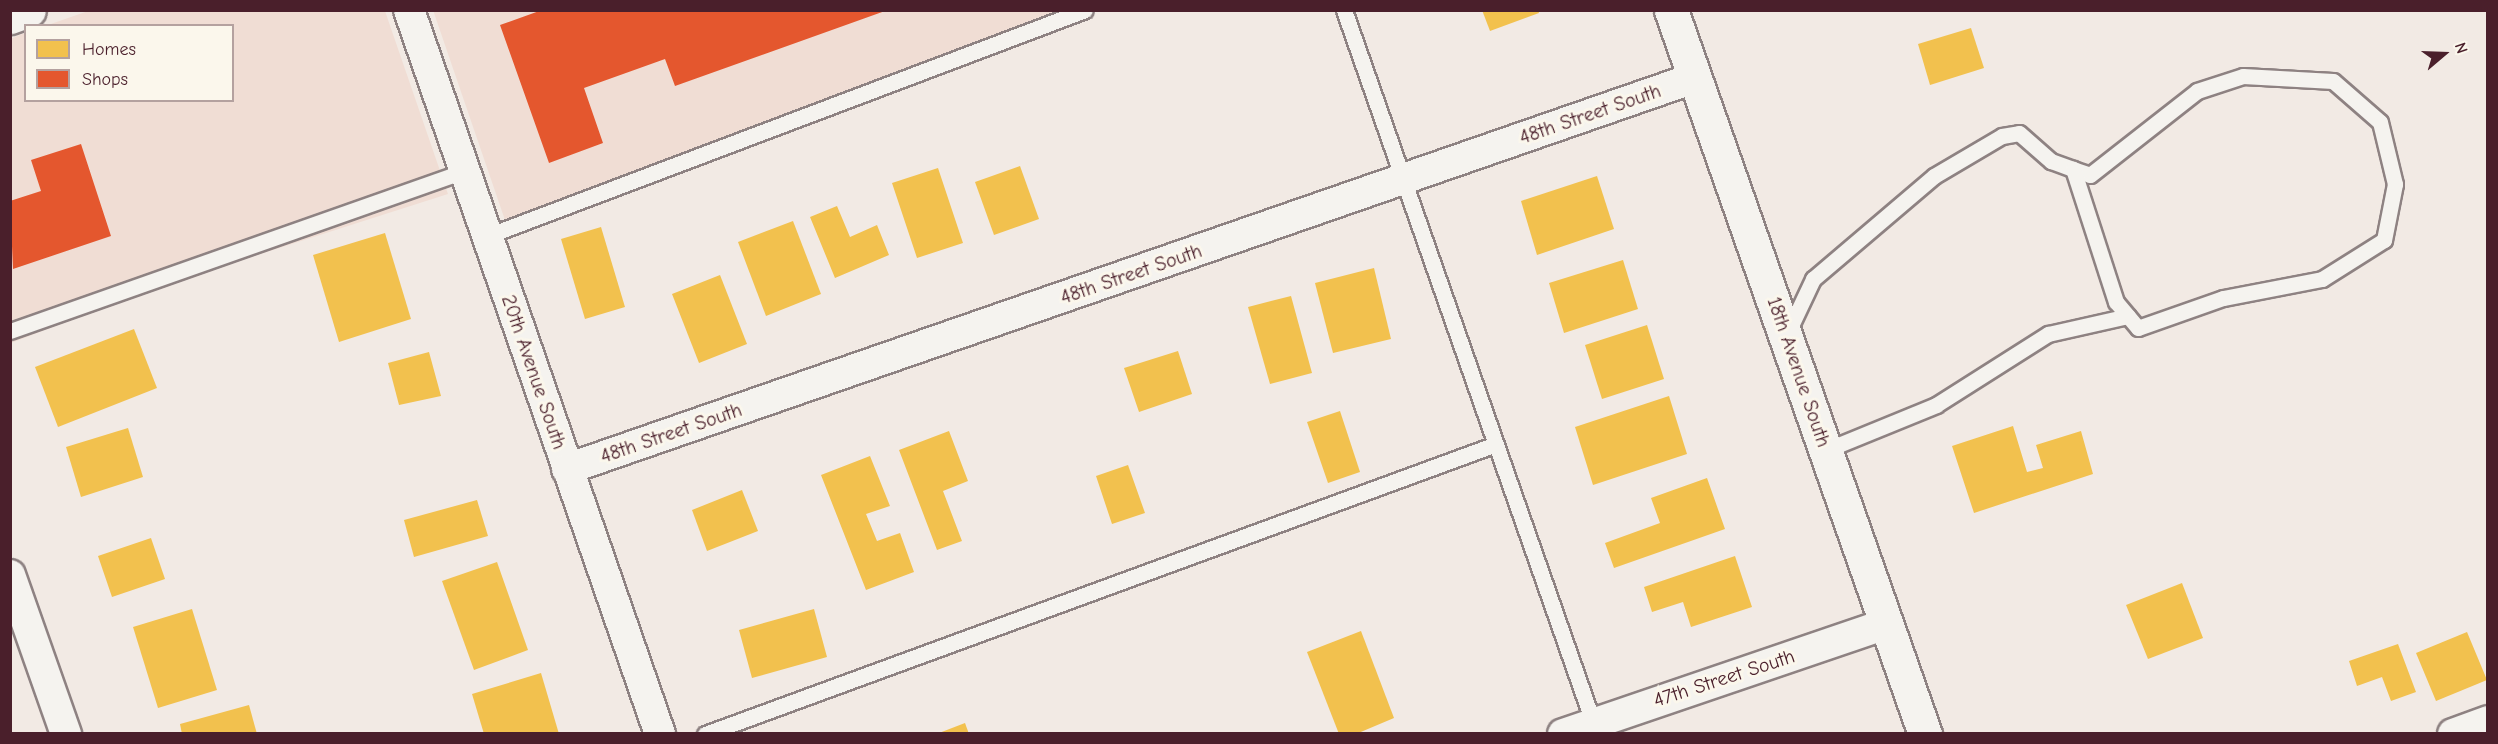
<!DOCTYPE html>
<html>
<head>
<meta charset="utf-8">
<style>
  body { margin:0 }
  #map { position:relative; width:2498px; height:744px; overflow:hidden; background:#f2eae4; font-family:"Comic Neue",sans-serif }
  div>[style] { position:absolute }
  .built>* { inset:0; background:#f0ddd4 }
  .homes>* { inset:0; background:#f2c14e }
  .shops>* { inset:0; background:#e4572e }
  .roads { filter:drop-shadow(2px 0 #8e8282) drop-shadow(-2px 0 #8e8282) drop-shadow(0 2px #8e8282) drop-shadow(0 -2px #8e8282) }
  .lane>* { height:15px; margin:-7.5px; padding:0 7.5px; transform-origin:7.5px; border-radius:7.5px; background:#f5f3ef }
  .street>* { height:30px; margin:-15px; padding:0 15px; transform-origin:15px; border-radius:15px; background:#f5f3ef }
  .secondary>* { height:33px; margin:-16.5px; padding:0 16.5px; transform-origin:16.5px; border-radius:16.5px; background:#f5f3ef }
  span { translate:-50% -50%; white-space:nowrap; text-align:center; line-height:1.15; -webkit-text-stroke:6px #fbf7ec; paint-order:stroke }
  .street-label { font-size:20px; color:#4a1f2b }
  .frame { position:absolute; inset:0; border:12px solid #4a1f2b; pointer-events:none }
  .legend { position:absolute; left:24px; top:24px; width:210px; height:78px; box-sizing:border-box; background:#fbf7ec; border:2px solid #b4a19f; margin:0; padding:8px 10px; list-style:none; font-size:18px; color:#4a1f2b }
  .legend li { display:flex; align-items:center; gap:12px; height:30px }
  .legend b { width:30px; border:2px solid #b4a19f }
  .north { position:absolute; left:2414px; top:24px; width:60px; height:60px; -webkit-text-stroke:4px #fbf7ec; paint-order:stroke; rotate:71deg; font-size:16px; font-weight:700; line-height:24px; text-align:center; color:#4a1f2b }
  .north::after { content:''; display:block; margin:auto; width:21px; height:27px; background:#4a1f2b; clip-path:polygon(50% 0,100% 100%,50% 72%,0 100%) }
</style>
</head>
<body>
<div id="map">
  <div class="built">
    <div style="clip-path:polygon(91px 10px,385px 11px,448px 194px,157px 287px,11px 343px,10px 39px,25px 33px,26px 100px,232px 100px,232px 26px,48px 25px)"></div>
    <div style="clip-path:polygon(433px 10px,1074px 11px,507px 226px)"></div>
  </div>
  <div class="homes">
    <div style="clip-path:polygon(1482px 10px,1538px 10px,1539px 13px,1490px 31px)"></div>
    <div style="clip-path:polygon(1971px 28px,1984px 68px,1930px 85px,1918px 44px)"></div>
    <div style="clip-path:polygon(1020px 166px,1039px 219px,994px 235px,975px 182px)"></div>
    <div style="clip-path:polygon(938px 168px,963px 243px,917px 258px,892px 183px)"></div>
    <div style="clip-path:polygon(1597px 176px,1614px 229px,1537px 255px,1521px 201px)"></div>
    <div style="clip-path:polygon(837px 206px,850px 237px,877px 225px,889px 255px,835px 278px,810px 217px)"></div>
    <div style="clip-path:polygon(793px 221px,821px 294px,766px 316px,738px 242px)"></div>
    <div style="clip-path:polygon(601px 227px,625px 307px,585px 319px,561px 239px)"></div>
    <div style="clip-path:polygon(385px 233px,411px 319px,339px 342px,313px 255px)"></div>
    <div style="clip-path:polygon(1623px 260px,1638px 309px,1564px 333px,1549px 283px)"></div>
    <div style="clip-path:polygon(1374px 268px,1391px 339px,1333px 353px,1315px 283px)"></div>
    <div style="clip-path:polygon(720px 275px,747px 344px,699px 363px,672px 294px)"></div>
    <div style="clip-path:polygon(1291px 296px,1312px 373px,1270px 384px,1248px 307px)"></div>
    <div style="clip-path:polygon(1647px 325px,1664px 379px,1602px 399px,1585px 345px)"></div>
    <div style="clip-path:polygon(134px 329px,157px 388px,58px 427px,35px 367px)"></div>
    <div style="clip-path:polygon(1178px 351px,1192px 394px,1139px 412px,1124px 368px)"></div>
    <div style="clip-path:polygon(429px 352px,441px 396px,399px 405px,388px 363px)"></div>
    <div style="clip-path:polygon(1669px 396px,1687px 454px,1593px 485px,1575px 427px)"></div>
    <div style="clip-path:polygon(1340px 411px,1360px 472px,1328px 483px,1307px 422px)"></div>
    <div style="clip-path:polygon(2013px 426px,2027px 472px,2043px 468px,2036px 445px,2081px 431px,2093px 474px,1974px 513px,1952px 446px)"></div>
    <div style="clip-path:polygon(128px 428px,143px 477px,81px 497px,66px 447px)"></div>
    <div style="clip-path:polygon(949px 431px,968px 481px,943px 491px,962px 541px,937px 550px,899px 450px)"></div>
    <div style="clip-path:polygon(870px 456px,890px 506px,866px 514px,877px 541px,900px 533px,914px 572px,866px 590px,821px 475px)"></div>
    <div style="clip-path:polygon(1128px 465px,1145px 513px,1112px 524px,1096px 476px)"></div>
    <div style="clip-path:polygon(1707px 478px,1725px 529px,1614px 568px,1605px 543px,1660px 523px,1651px 498px)"></div>
    <div style="clip-path:polygon(742px 490px,758px 531px,707px 551px,692px 510px)"></div>
    <div style="clip-path:polygon(477px 500px,488px 536px,414px 557px,404px 520px)"></div>
    <div style="clip-path:polygon(151px 538px,165px 579px,112px 597px,98px 556px)"></div>
    <div style="clip-path:polygon(1735px 556px,1752px 607px,1691px 627px,1683px 602px,1652px 612px,1644px 587px)"></div>
    <div style="clip-path:polygon(497px 562px,528px 650px,474px 670px,442px 581px)"></div>
    <div style="clip-path:polygon(2182px 583px,2203px 638px,2148px 659px,2126px 605px)"></div>
    <div style="clip-path:polygon(192px 609px,217px 690px,158px 708px,133px 627px)"></div>
    <div style="clip-path:polygon(814px 609px,827px 657px,752px 678px,739px 630px)"></div>
    <div style="clip-path:polygon(1361px 631px,1394px 718px,1356px 734px,1339px 734px,1307px 652px)"></div>
    <div style="clip-path:polygon(2467px 632px,2487px 680px,2436px 701px,2416px 653px)"></div>
    <div style="clip-path:polygon(2398px 644px,2416px 692px,2391px 701px,2382px 677px,2357px 686px,2349px 661px)"></div>
    <div style="clip-path:polygon(541px 673px,559px 734px,484px 734px,472px 694px)"></div>
    <div style="clip-path:polygon(249px 705px,257px 734px,182px 734px,180px 724px)"></div>
    <div style="clip-path:polygon(965px 723px,969px 734px,939px 734px,939px 733px)"></div>
  </div>
  <div class="shops">
    <div style="clip-path:polygon(542px 10px,885px 10px,885px 11px,675px 86px,665px 59px,584px 88px,603px 143px,549px 163px,500px 25px)"></div>
    <div style="clip-path:polygon(81px 144px,111px 236px,13px 269px,10px 201px,41px 191px,31px 160px)"></div>
  </div>
  <div class="roads">
    <div class="lane">
      <div style="left:1344px;top:10px;width:754px;rotate:70.72deg"></div>
      <div style="left:487px;top:236px;width:639px;rotate:-20.7deg"></div>
      <div style="left:10px;top:331px;width:481px;rotate:-19.4deg"></div>
      <div style="left:1788px;top:332px;width:59px;rotate:-64.7deg"></div>
      <div style="left:1813px;top:279px;width:159px;rotate:-40.4deg"></div>
      <div style="left:1934px;top:176px;width:79px;rotate:-30.5deg"></div>
      <div style="left:2002px;top:136px;width:17px;rotate:-10deg"></div>
      <div style="left:2019px;top:133px;width:43px;rotate:41.2deg"></div>
      <div style="left:2051px;top:161px;width:23px;rotate:20deg"></div>
      <div style="left:2073px;top:169px;width:18px;rotate:19deg"></div>
      <div style="left:2090px;top:175px;width:136px;rotate:-38.1deg"></div>
      <div style="left:2197px;top:91px;width:48px;rotate:-18.1deg"></div>
      <div style="left:2243px;top:76px;width:90px;rotate:3.2deg"></div>
      <div style="left:2333px;top:81px;width:62px;rotate:41.1deg"></div>
      <div style="left:2380px;top:122px;width:64px;rotate:76.4deg"></div>
      <div style="left:2395px;top:184px;width:57px;rotate:101.1deg"></div>
      <div style="left:2384px;top:240px;width:73px;rotate:147.8deg"></div>
      <div style="left:2322px;top:279px;width:101px;rotate:169.1deg"></div>
      <div style="left:2223px;top:298px;width:90px;rotate:160.6deg"></div>
      <div style="left:2138px;top:328px;width:34px;rotate:-130deg"></div>
      <div style="left:2116px;top:302px;width:140px;rotate:-107.9deg"></div>
      <div style="left:1826px;top:450px;width:119px;rotate:-22.2deg"></div>
      <div style="left:1936px;top:405px;width:133px;rotate:-32.4deg"></div>
      <div style="left:2048px;top:334px;width:82px;rotate:-12.7deg"></div>
      <div style="left:705px;top:734px;width:842px;rotate:-20.13deg"></div>
    </div>
    <div class="street">
      <div style="left:409px;top:10px;width:766px;rotate:70.88deg"></div>
      <div style="left:567px;top:469px;width:1193px;rotate:-19.13deg"></div>
      <div style="left:10px;top:575px;width:169px;rotate:70.6deg"></div>
      <div style="left:1563px;top:734px;width:341px;rotate:-18.8deg"></div>
      <div style="left:2453px;top:734px;width:37px;rotate:-20deg"></div>
    </div>
    <div class="secondary">
      <div style="left:1671px;top:10px;width:767px;rotate:70.67deg"></div>
      <div style="left:10px;top:17px;width:20px;rotate:-20deg"></div>
    </div>
  </div>
  <div class="street-label">
    <span style="left:1590px;top:114px;rotate:-19deg">48th Street South</span>
    <span style="left:1131px;top:274px;rotate:-19deg">48th Street South</span>
    <span style="left:534px;top:372px;rotate:71deg">20th Avenue South</span>
    <span style="left:1799px;top:372px;rotate:71deg">18th Avenue South</span>
    <span style="left:671px;top:433px;rotate:-19deg">48th Street South</span>
    <span style="left:1724px;top:678px;rotate:-18deg">47th Street South</span>
  </div>
  <div class="frame"></div>
  <ul class="legend">
  <li><b style="height:16px;background:#f2c14e"></b>Homes</li>
  <li><b style="height:16px;background:#e4572e"></b>Shops</li>
  </ul>
  <div class="north">N</div>
</div>
</body>
</html>
